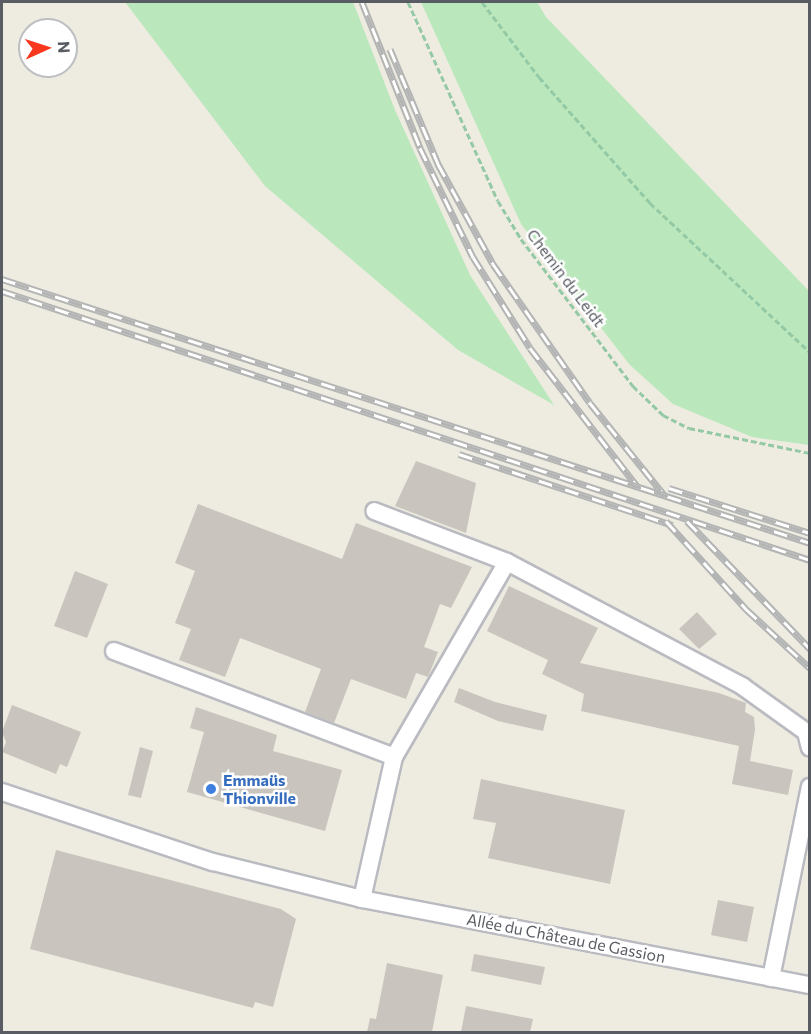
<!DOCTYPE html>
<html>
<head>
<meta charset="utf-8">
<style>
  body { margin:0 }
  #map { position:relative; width:811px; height:1034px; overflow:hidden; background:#eeebe0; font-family:Commissioner,sans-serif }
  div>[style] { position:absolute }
  .green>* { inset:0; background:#bae8bc }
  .building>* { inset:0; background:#c9c5be }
  .path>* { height:3px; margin-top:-1.5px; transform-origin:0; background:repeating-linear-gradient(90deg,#93c9a4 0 6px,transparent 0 9px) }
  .roads { filter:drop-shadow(2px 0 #b9bbc1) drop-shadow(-2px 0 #b9bbc1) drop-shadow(0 2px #b9bbc1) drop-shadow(0 -2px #b9bbc1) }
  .minor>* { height:16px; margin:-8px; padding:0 8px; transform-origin:8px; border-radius:8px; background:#fff }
  .rail>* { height:7px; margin-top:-3.5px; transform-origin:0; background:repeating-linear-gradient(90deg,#fff 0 14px,#b3b4b4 0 28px); box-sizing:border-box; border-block:2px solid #b3b4b4 }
  .dots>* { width:16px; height:16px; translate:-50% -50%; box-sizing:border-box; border:3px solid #fff; border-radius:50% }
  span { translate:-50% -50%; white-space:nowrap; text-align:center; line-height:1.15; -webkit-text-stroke:5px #fff; paint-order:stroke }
  .street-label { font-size:16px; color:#595d63 }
  .shop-label { font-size:16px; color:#366cbe; font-weight:700 }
  .left { translate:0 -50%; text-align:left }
  .frame { position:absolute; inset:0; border:3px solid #595d63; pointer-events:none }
  .north { position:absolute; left:18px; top:18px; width:60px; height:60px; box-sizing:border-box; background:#fff; border:2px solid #bdbec1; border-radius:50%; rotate:87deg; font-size:16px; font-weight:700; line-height:24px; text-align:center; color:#595d63 }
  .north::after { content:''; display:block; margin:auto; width:21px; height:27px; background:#f8371c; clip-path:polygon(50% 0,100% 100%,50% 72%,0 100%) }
</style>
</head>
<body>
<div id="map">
  <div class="green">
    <div style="clip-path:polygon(125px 2px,353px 2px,395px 110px,470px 275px,554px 405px,458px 350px,265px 186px)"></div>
    <div style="clip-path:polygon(421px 2px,537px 2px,546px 17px,809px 291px,809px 445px,752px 437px,673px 404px,629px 364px,521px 224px)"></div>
  </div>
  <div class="building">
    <div style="clip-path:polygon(416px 461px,476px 483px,466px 533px,395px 506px)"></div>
    <div style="clip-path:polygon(198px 504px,342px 559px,356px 523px,472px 567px,451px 608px,440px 604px,424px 647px,438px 652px,428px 677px,416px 673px,406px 699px,351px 679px,334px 723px,305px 712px,321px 669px,240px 638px,225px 677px,179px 660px,191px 629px,175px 623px,195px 571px,175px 563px)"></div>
    <div style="clip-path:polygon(75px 571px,108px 584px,87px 638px,54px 626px)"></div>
    <div style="clip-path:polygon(509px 586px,598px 628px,580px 663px,719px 693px,746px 703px,745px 712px,754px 717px,755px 730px,750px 761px,793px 770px,788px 795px,732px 784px,739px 746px,581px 711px,584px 694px,542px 674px,548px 660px,487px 631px)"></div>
    <div style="clip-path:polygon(697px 612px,717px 634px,699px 649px,679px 629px)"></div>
    <div style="clip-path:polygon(459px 688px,495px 702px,547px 715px,543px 731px,498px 721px,454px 702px)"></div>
    <div style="clip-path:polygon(12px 705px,81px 732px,67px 767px,60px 764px,56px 774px,2px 752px,6px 742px,2px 732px)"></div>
    <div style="clip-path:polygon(196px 707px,277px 735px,273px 751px,342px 770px,325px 831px,187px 792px,204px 732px,190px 728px)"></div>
    <div style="clip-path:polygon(140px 747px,153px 751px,141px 798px,128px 795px)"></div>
    <div style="clip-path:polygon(481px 779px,625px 810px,610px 884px,488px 858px,496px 823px,473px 819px)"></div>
    <div style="clip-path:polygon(56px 850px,281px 909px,296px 919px,273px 1007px,255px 1002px,253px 1008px,30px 949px)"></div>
    <div style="clip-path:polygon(718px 900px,754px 907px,747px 942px,711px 935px)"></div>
    <div style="clip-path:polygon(474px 954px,545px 967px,541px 985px,471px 971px)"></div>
    <div style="clip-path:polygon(387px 963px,443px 975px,432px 1032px,367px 1032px,370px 1018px,376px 1019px)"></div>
    <div style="clip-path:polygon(466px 1006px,533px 1019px,530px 1032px,461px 1032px)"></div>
  </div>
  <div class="path">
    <div style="left:408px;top:2px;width:218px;rotate:65.7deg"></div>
    <div style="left:498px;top:201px;width:44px;rotate:58.8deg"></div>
    <div style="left:521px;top:239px;width:185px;rotate:52.7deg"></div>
    <div style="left:633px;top:386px;width:42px;rotate:44deg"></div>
    <div style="left:663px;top:415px;width:29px;rotate:27deg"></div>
    <div style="left:689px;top:428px;width:124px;rotate:11.7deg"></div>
    <div style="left:482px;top:2px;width:94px;rotate:52.8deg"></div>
    <div style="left:539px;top:77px;width:168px;rotate:48.6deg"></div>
    <div style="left:650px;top:203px;width:219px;rotate:43deg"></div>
  </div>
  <div class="roads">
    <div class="minor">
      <div style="left:507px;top:562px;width:266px;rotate:27.8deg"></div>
      <div style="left:742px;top:686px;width:79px;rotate:35.7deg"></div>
      <div style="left:806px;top:732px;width:16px;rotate:76deg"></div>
      <div style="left:114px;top:651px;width:299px;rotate:20.7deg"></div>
      <div style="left:2px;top:792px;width:222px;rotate:18.4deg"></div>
      <div style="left:213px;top:862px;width:154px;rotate:13.9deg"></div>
      <div style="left:362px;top:899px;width:456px;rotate:10.9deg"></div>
      <div style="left:362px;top:899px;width:146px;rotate:-77.3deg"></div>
      <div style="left:394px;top:757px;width:225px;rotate:-59.9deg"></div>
      <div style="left:507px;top:562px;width:142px;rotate:-159deg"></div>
      <div style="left:771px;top:978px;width:195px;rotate:-78.5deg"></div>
    </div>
  </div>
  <div class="rail">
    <div style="left:362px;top:2px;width:157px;rotate:68.3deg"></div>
    <div style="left:420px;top:148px;width:121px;rotate:64.1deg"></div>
    <div style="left:473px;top:257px;width:107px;rotate:57.9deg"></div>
    <div style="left:530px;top:348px;width:175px;rotate:52.2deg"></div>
    <div style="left:390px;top:49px;width:125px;rotate:67.3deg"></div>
    <div style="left:438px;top:164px;width:114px;rotate:61.2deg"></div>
    <div style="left:493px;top:264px;width:169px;rotate:55.1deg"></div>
    <div style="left:590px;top:403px;width:119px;rotate:51.1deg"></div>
    <div style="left:2px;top:279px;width:850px;rotate:18.09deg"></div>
    <div style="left:2px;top:291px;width:852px;rotate:18.41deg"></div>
    <div style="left:459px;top:454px;width:225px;rotate:18.4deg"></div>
    <div style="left:669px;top:488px;width:148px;rotate:17.7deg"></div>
    <div style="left:666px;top:521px;width:119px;rotate:47.7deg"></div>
    <div style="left:746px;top:609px;width:87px;rotate:42.7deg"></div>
    <div style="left:687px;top:521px;width:178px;rotate:46.1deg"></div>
  </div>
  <div class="dots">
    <div style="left:211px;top:789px;background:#3f7fe0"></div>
  </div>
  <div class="street-label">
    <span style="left:566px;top:278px;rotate:53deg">Chemin du Leidt</span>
    <span style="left:566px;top:938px;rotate:11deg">Allée du Château de Gassion</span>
  </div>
  <div class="shop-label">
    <span class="left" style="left:223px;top:789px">Emmaüs<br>Thionville</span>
  </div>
  <div class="frame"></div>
  <div class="north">N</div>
</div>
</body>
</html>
